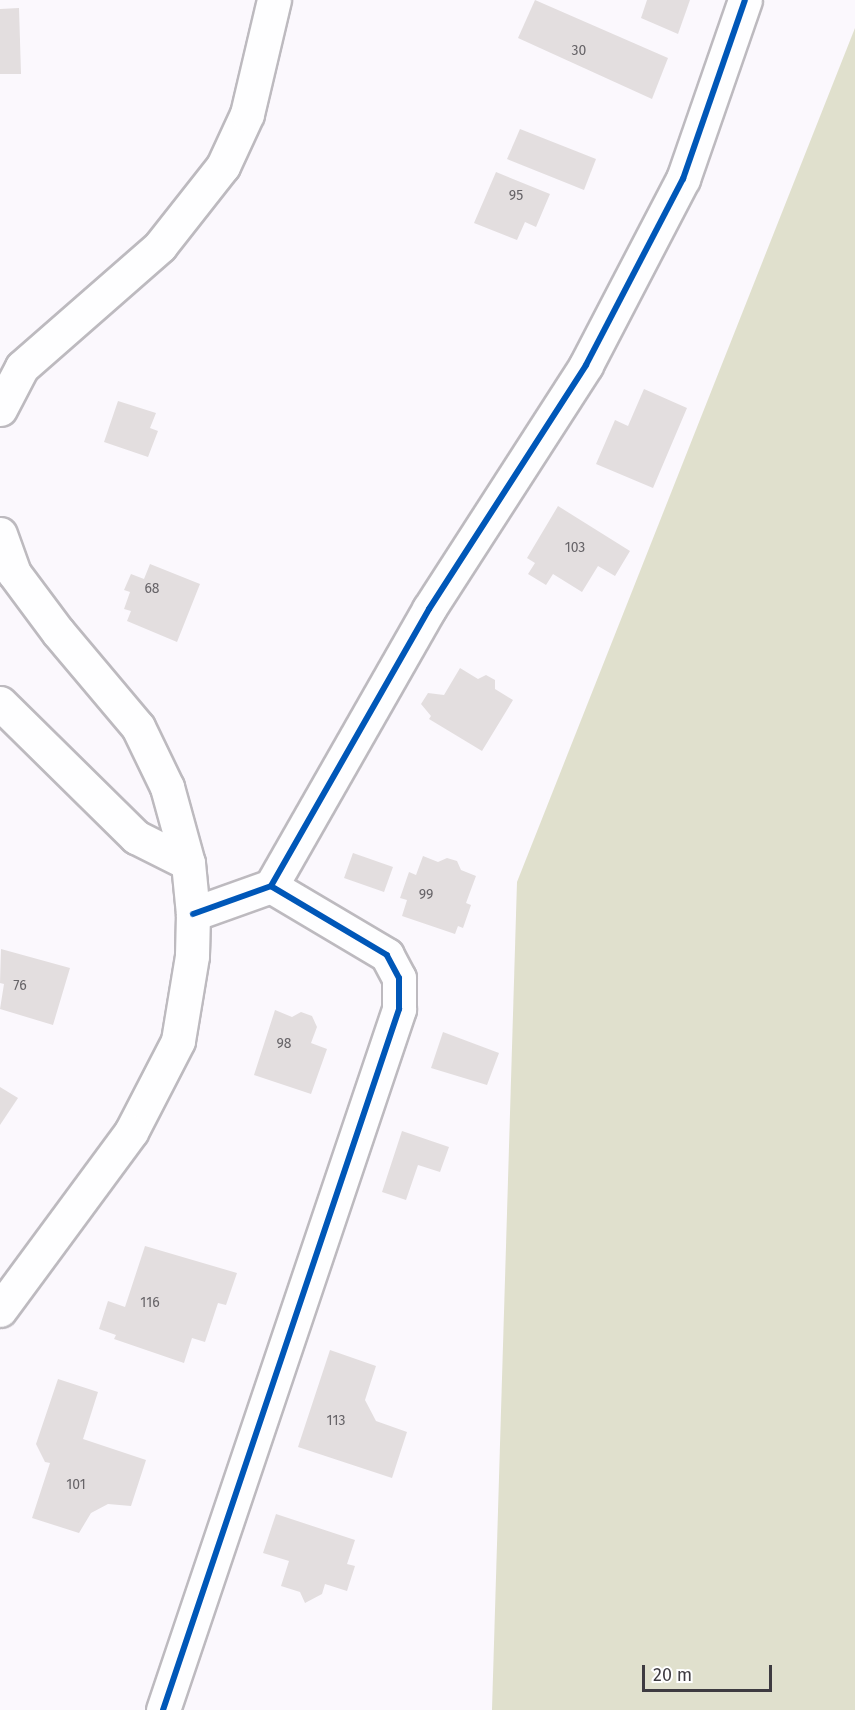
<!DOCTYPE html>
<html>
<head>
<meta charset="utf-8">
<style>
  body { margin:0 }
  #map { position:relative; width:855px; height:1710px; overflow:hidden; background:#fbf8fd; font-family:"Fira Sans",sans-serif }
  div>[style] { position:absolute }
  .green>* { inset:0; background:#e0e0cd }
  .building>* { inset:0; background:#e3dedf }
  .roads { filter:drop-shadow(2px 0 #bdbabf) drop-shadow(-2px 0 #bdbabf) drop-shadow(0 2px #bdbabf) drop-shadow(0 -2px #bdbabf) }
  .street>* { height:33px; margin:-16.5px; padding:0 16.5px; transform-origin:16.5px; border-radius:16.5px; background:#fefeff }
  .secondary>* { height:33px; margin:-16.5px; padding:0 16.5px; transform-origin:16.5px; border-radius:16.5px; background:#fefeff }
  .cycleway>* { height:6px; margin:-3px; padding:0 3px; transform-origin:3px; border-radius:3px; background:#0057b8 }
  span { translate:-50% -50%; white-space:nowrap; text-align:center; line-height:1.15; -webkit-text-stroke:4.5px #fff; paint-order:stroke }
  .number-label { font-size:14px; color:#676468 }
  .number-label span { -webkit-text-stroke-width:0 }
  .scale { position:absolute; left:642px; top:1665px; width:130px; height:27px; box-sizing:border-box; border:3px solid #3e3b41; border-top:0; padding-left:8px; font-size:18px; line-height:21px; white-space:nowrap; color:#3e3b41; -webkit-text-stroke:4px #fff; paint-order:stroke }
</style>
</head>
<body>
<div id="map">
  <div class="green">
    <div style="clip-path:polygon(855px 28px,855px 1710px,492px 1710px,517px 882px)"></div>
  </div>
  <div class="building">
    <div style="clip-path:polygon(535px 0,668px 58px,652px 99px,518px 38px)"></div>
    <div style="clip-path:polygon(647px 0,690px 0,678px 34px,641px 18px)"></div>
    <div style="clip-path:polygon(19px 8px,21px 74px,0 74px,0 9px)"></div>
    <div style="clip-path:polygon(520px 129px,596px 159px,584px 190px,507px 159px)"></div>
    <div style="clip-path:polygon(496px 172px,550px 194px,536px 227px,525px 222px,517px 240px,474px 223px)"></div>
    <div style="clip-path:polygon(644px 389px,687px 408px,653px 488px,596px 464px,615px 420px,628px 426px)"></div>
    <div style="clip-path:polygon(118px 401px,156px 413px,150px 428px,158px 431px,148px 457px,104px 442px)"></div>
    <div style="clip-path:polygon(558px 506px,630px 551px,615px 576px,598px 566px,582px 592px,553px 574px,546px 585px,528px 574px,535px 563px,527px 558px)"></div>
    <div style="clip-path:polygon(150px 564px,200px 584px,177px 642px,127px 621px,131px 611px,124px 609px,130px 592px,124px 590px,131px 574px,144px 579px)"></div>
    <div style="clip-path:polygon(460px 668px,478px 679px,486px 675px,495px 680px,495px 689px,513px 700px,482px 751px,429px 719px,431px 716px,421px 704px,428px 693px,444px 695px)"></div>
    <div style="clip-path:polygon(353px 853px,393px 867px,384px 892px,344px 878px)"></div>
    <div style="clip-path:polygon(423px 856px,438px 862px,447px 858px,457px 861px,461px 870px,476px 876px,466px 903px,471px 905px,463px 928px,458px 926px,455px 934px,402px 916px,407px 900px,400px 898px,409px 872px,416px 875px)"></div>
    <div style="clip-path:polygon(1px 949px,70px 968px,53px 1025px,0 1009px,4px 984px,0 983px)"></div>
    <div style="clip-path:polygon(275px 1010px,292px 1017px,301px 1012px,312px 1016px,317px 1027px,311px 1043px,327px 1049px,311px 1094px,254px 1075px)"></div>
    <div style="clip-path:polygon(443px 1032px,499px 1053px,487px 1085px,431px 1068px)"></div>
    <div style="clip-path:polygon(0 1087px,18px 1098px,0 1125px)"></div>
    <div style="clip-path:polygon(402px 1131px,449px 1147px,440px 1172px,418px 1165px,406px 1200px,382px 1192px)"></div>
    <div style="clip-path:polygon(145px 1246px,237px 1273px,226px 1305px,218px 1303px,205px 1342px,192px 1338px,184px 1363px,114px 1339px,116px 1335px,99px 1329px,108px 1301px,125px 1307px)"></div>
    <div style="clip-path:polygon(330px 1350px,376px 1366px,365px 1400px,376px 1421px,407px 1432px,392px 1478px,298px 1447px)"></div>
    <div style="clip-path:polygon(58px 1379px,98px 1392px,83px 1439px,146px 1460px,131px 1506px,108px 1504px,91px 1513px,79px 1533px,32px 1518px,50px 1463px,45px 1462px,36px 1444px)"></div>
    <div style="clip-path:polygon(276px 1514px,355px 1540px,347px 1564px,355px 1566px,347px 1591px,325px 1584px,322px 1594px,305px 1603px,300px 1592px,281px 1586px,289px 1561px,263px 1553px)"></div>
  </div>
  <div class="roads">
    <div class="street">
      <div style="left:0;top:703px;width:191px;rotate:44.6deg"></div>
      <div style="left:136px;top:837px;width:58px;rotate:26.6deg"></div>
      <div style="left:193px;top:914px;width:83px;rotate:-19.7deg"></div>
      <div style="left:271px;top:886px;width:319px;rotate:-60.3deg"></div>
      <div style="left:429px;top:609px;width:290px;rotate:-57.2deg"></div>
      <div style="left:586px;top:365px;width:210px;rotate:-62.5deg"></div>
      <div style="left:683px;top:179px;width:189px;rotate:-70.9deg"></div>
      <div style="left:163px;top:1710px;width:740px;rotate:-71.39deg"></div>
      <div style="left:399px;top:1009px;width:31px;rotate:-90deg"></div>
      <div style="left:399px;top:978px;width:26px;rotate:-118deg"></div>
      <div style="left:387px;top:955px;width:135px;rotate:-149.3deg"></div>
    </div>
    <div class="secondary">
      <div style="left:0;top:409px;width:47px;rotate:-62.4deg"></div>
      <div style="left:22px;top:367px;width:184px;rotate:-41.2deg"></div>
      <div style="left:160px;top:246px;width:102px;rotate:-51.8deg"></div>
      <div style="left:223px;top:166px;width:57px;rotate:-65.2deg"></div>
      <div style="left:247px;top:114px;width:117px;rotate:-76.7deg"></div>
      <div style="left:0;top:534px;width:41px;rotate:70.3deg"></div>
      <div style="left:14px;top:573px;width:74px;rotate:53.3deg"></div>
      <div style="left:58px;top:632px;width:124px;rotate:49.9deg"></div>
      <div style="left:138px;top:727px;width:67px;rotate:64.2deg"></div>
      <div style="left:167px;top:787px;width:79px;rotate:74.6deg"></div>
      <div style="left:188px;top:863px;width:51px;rotate:84.4deg"></div>
      <div style="left:193px;top:914px;width:42px;rotate:91.4deg"></div>
      <div style="left:192px;top:956px;width:86px;rotate:99.4deg"></div>
      <div style="left:178px;top:1041px;width:102px;rotate:117.3deg"></div>
      <div style="left:131px;top:1132px;width:221px;rotate:126.4deg"></div>
    </div>
  </div>
  <div class="cycleway">
    <div style="left:193px;top:914px;width:83px;rotate:-19.7deg"></div>
    <div style="left:271px;top:886px;width:319px;rotate:-60.3deg"></div>
    <div style="left:429px;top:609px;width:290px;rotate:-57.2deg"></div>
    <div style="left:586px;top:365px;width:210px;rotate:-62.5deg"></div>
    <div style="left:683px;top:179px;width:189px;rotate:-70.9deg"></div>
    <div style="left:163px;top:1710px;width:740px;rotate:-71.39deg"></div>
    <div style="left:399px;top:1009px;width:31px;rotate:-90deg"></div>
    <div style="left:399px;top:978px;width:26px;rotate:-118deg"></div>
    <div style="left:387px;top:955px;width:135px;rotate:-149.3deg"></div>
  </div>
  <div class="number-label">
    <span style="left:579px;top:51px">30</span>
    <span style="left:516px;top:196px">95</span>
    <span style="left:575px;top:548px">103</span>
    <span style="left:152px;top:589px">68</span>
    <span style="left:426px;top:895px">99</span>
    <span style="left:20px;top:986px">76</span>
    <span style="left:284px;top:1044px">98</span>
    <span style="left:150px;top:1303px">116</span>
    <span style="left:336px;top:1421px">113</span>
    <span style="left:76px;top:1485px">101</span>
  </div>
  <div class="scale">20 m</div>
</div>
</body>
</html>
